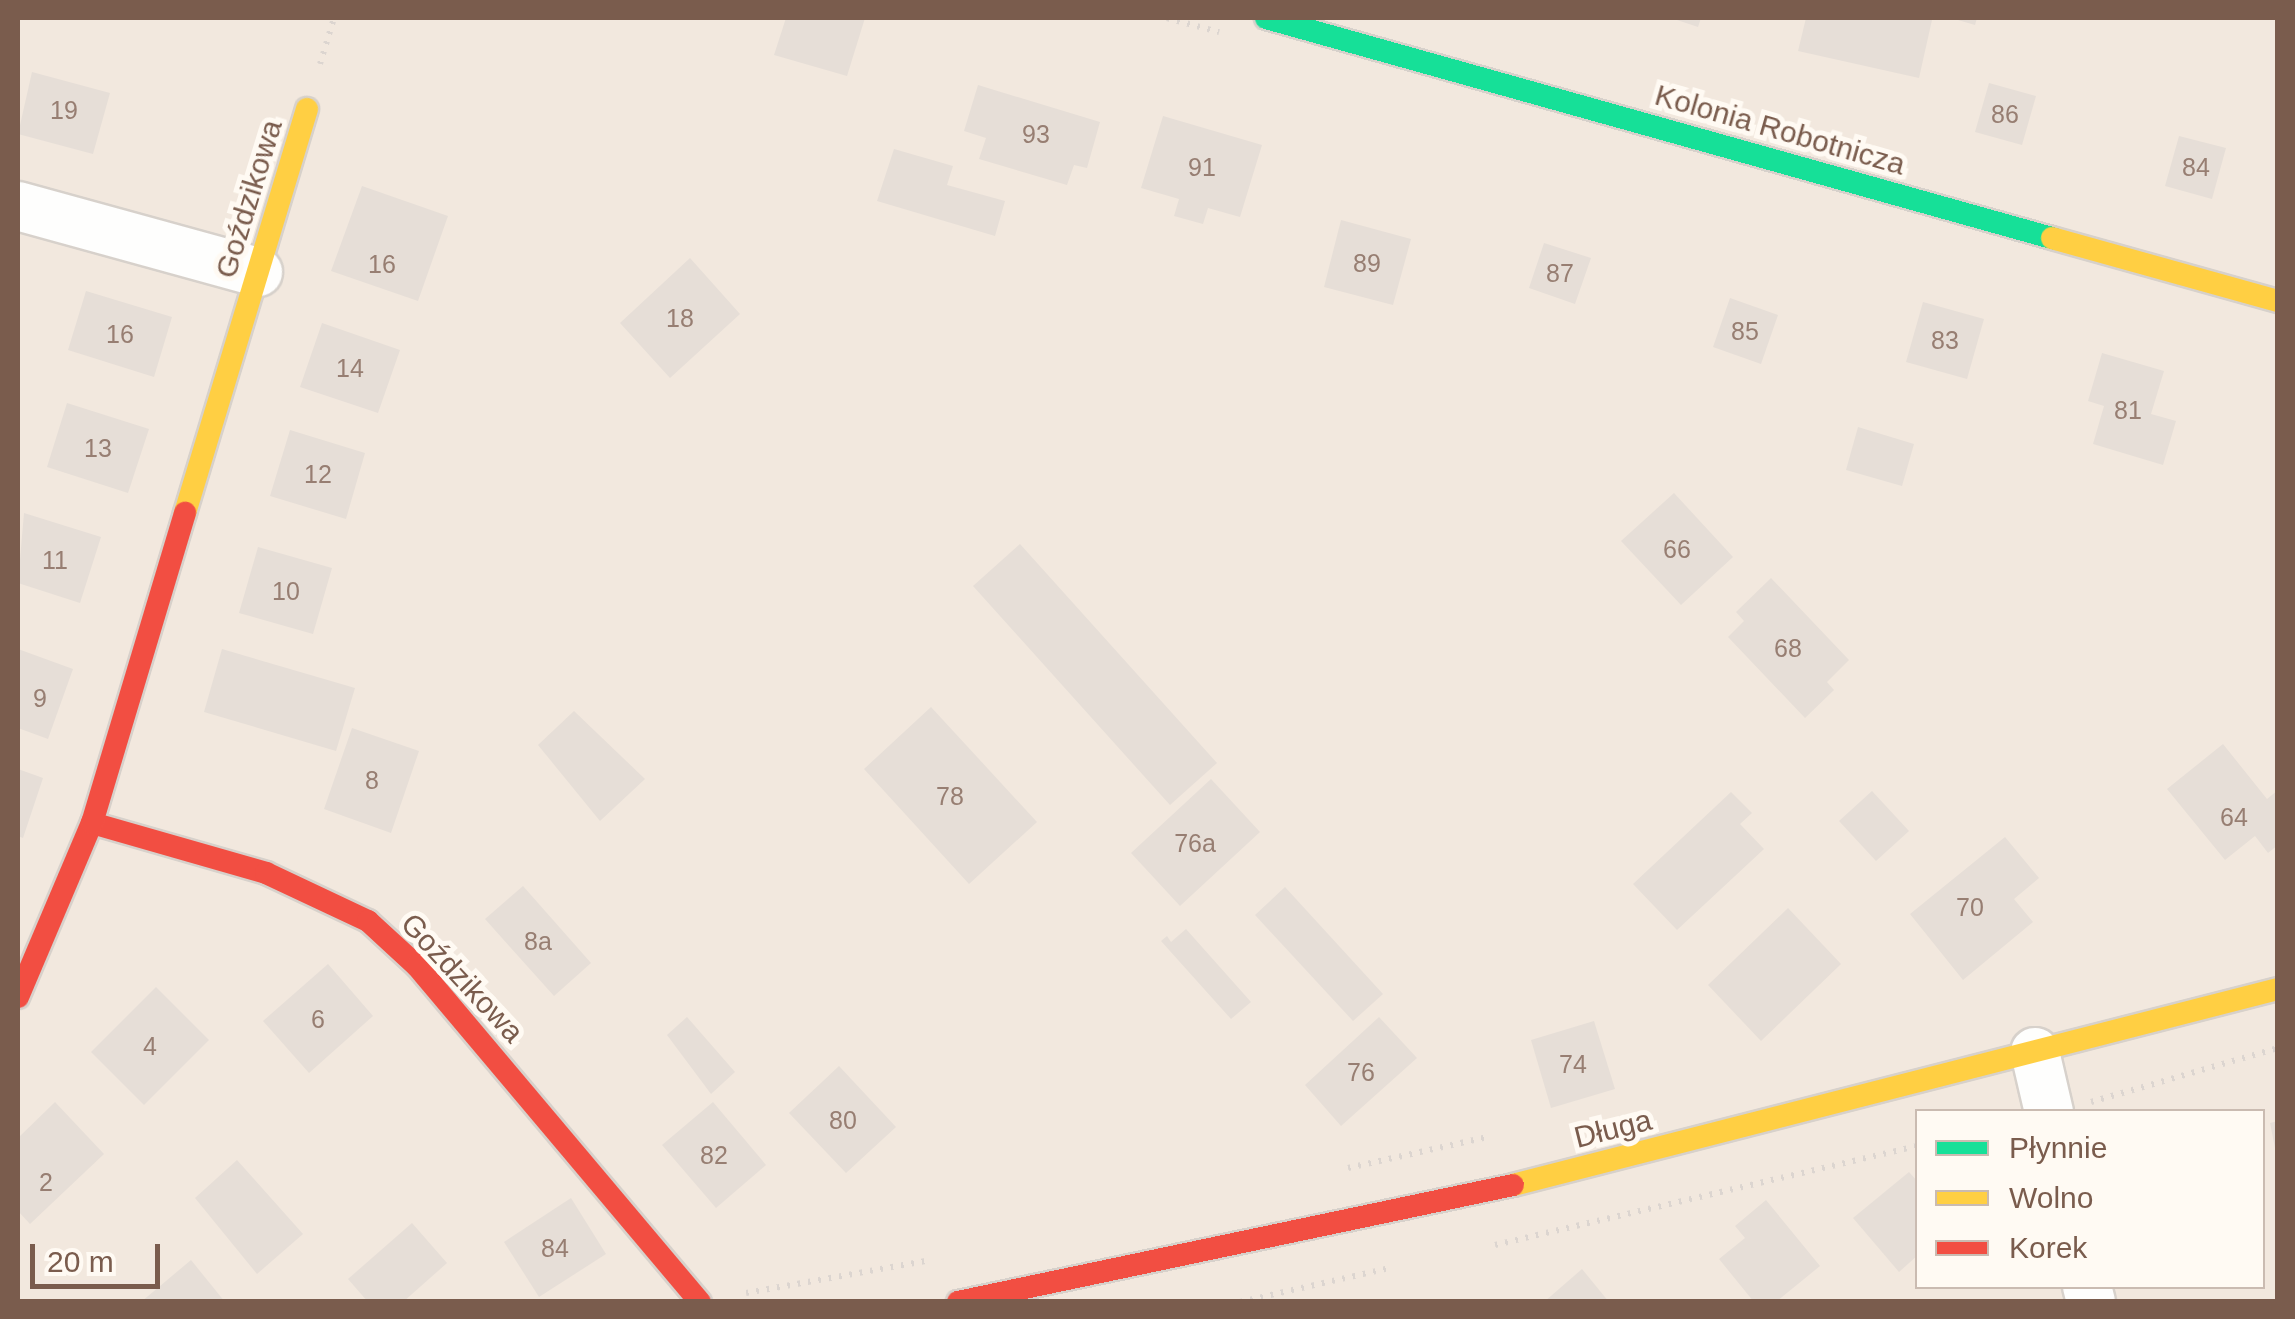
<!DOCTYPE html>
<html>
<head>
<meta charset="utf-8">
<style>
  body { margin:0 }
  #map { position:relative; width:2295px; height:1319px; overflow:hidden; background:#f9f5f0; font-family:Helvetica,sans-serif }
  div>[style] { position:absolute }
  .residential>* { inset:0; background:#f2e8de }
  .building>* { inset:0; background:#e6ded7 }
  .path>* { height:6px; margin-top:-3px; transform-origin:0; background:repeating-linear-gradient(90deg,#dcd5d0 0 2.5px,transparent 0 10.5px) }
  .roads { filter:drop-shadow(2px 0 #d7d1cb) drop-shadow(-2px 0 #d7d1cb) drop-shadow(0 2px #d7d1cb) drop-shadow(0 -2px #d7d1cb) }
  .street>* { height:48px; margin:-24px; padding:0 24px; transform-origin:24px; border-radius:24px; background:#fefefd }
  .fast>* { height:22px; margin:-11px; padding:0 11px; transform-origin:11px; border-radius:11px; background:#16e098 }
  .slow>* { height:22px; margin:-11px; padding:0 11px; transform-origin:11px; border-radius:11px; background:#ffcf43 }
  .jam>* { height:22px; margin:-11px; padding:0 11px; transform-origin:11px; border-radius:11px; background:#f24e42 }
  span { translate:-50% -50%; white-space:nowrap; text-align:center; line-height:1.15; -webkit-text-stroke:10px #fffaf3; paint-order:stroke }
  .number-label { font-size:25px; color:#977e72 }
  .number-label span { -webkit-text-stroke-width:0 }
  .street-label { font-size:30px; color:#7a5c4d }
  .frame { position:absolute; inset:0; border:20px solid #7a5c4d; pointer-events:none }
  .legend { position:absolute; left:1915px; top:1109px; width:350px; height:180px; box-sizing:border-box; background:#fffaf3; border:2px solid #cabbb1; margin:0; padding:12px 18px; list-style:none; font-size:30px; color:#7a5c4d }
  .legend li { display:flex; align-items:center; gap:20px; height:50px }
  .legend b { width:50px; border:2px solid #cabbb1 }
  .scale { position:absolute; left:30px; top:1244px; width:130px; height:45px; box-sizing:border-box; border:5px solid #7a5c4d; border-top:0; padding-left:12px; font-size:30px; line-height:35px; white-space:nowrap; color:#7a5c4d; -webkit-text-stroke:8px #fffaf3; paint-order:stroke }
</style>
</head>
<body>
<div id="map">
  <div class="residential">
    <div style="clip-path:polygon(evenodd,18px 18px,2277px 18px,2277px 1301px,18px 1301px,18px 18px,1918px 1112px,2262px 1112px,2262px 1286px,1918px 1286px,1918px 1112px)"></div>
  </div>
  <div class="building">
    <div style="clip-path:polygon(786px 18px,865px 18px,847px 76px,774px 55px)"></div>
    <div style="clip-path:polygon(1671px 18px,1701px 18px,1698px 27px)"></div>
    <div style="clip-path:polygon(1806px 18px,1932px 20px,1919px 78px,1798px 51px)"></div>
    <div style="clip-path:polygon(1951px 18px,1977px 18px,1975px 25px)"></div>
    <div style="clip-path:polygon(32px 72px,110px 93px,93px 154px,18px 134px)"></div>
    <div style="clip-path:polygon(1989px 83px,2036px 96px,2022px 145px,1975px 132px)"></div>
    <div style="clip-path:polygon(978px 85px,1100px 122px,1087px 168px,1074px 165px,1067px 185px,979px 159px,986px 138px,964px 131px)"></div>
    <div style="clip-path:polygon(1163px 116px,1262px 145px,1240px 217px,1208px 208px,1203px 224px,1174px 216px,1179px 199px,1141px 188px)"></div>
    <div style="clip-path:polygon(2179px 136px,2226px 148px,2212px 199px,2165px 186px)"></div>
    <div style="clip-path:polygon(894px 149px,953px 166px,947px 185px,1005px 201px,995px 236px,877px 201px)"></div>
    <div style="clip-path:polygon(362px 186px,448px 216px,418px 301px,331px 271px)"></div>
    <div style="clip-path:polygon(1341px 220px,1411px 239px,1393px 305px,1324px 287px)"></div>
    <div style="clip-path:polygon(1544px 243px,1591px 258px,1575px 304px,1529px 288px)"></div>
    <div style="clip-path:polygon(690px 258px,740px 314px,670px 378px,620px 323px)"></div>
    <div style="clip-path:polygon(86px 291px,172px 317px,154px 377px,68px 350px)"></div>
    <div style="clip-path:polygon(1730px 298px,1778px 315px,1761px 364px,1713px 347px)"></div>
    <div style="clip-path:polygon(1923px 302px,1984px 319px,1967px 379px,1906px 362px)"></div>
    <div style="clip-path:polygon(322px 323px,400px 350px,378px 413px,300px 387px)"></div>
    <div style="clip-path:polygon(2102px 353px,2164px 371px,2151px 414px,2176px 421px,2163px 465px,2093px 444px,2104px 406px,2088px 401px)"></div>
    <div style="clip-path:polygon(67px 403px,149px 429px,128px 493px,47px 467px)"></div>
    <div style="clip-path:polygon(1858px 427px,1914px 444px,1902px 486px,1846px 470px)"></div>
    <div style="clip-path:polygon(290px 430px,365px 453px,346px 519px,270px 496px)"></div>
    <div style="clip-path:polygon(1674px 493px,1733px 557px,1681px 605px,1621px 541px)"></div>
    <div style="clip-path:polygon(24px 513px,101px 537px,80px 603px,18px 583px)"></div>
    <div style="clip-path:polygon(1020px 544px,1217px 763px,1170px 805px,973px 586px)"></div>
    <div style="clip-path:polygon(258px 547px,332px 568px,313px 634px,239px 613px)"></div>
    <div style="clip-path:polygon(1771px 578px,1849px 660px,1827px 682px,1834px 690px,1805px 718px,1728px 637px,1744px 621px,1736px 612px)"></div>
    <div style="clip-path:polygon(18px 649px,73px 669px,48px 739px,18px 728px)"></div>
    <div style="clip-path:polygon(222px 649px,355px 688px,336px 751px,204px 712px)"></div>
    <div style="clip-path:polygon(931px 707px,1037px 822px,969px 884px,864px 769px)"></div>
    <div style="clip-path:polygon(574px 711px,645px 779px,600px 821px,538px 745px)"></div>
    <div style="clip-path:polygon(352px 728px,419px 751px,391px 833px,324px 809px)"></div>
    <div style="clip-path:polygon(2223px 744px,2267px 799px,2278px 790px,2278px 845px,2268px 853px,2255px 836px,2225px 860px,2167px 789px)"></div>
    <div style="clip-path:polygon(18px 769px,43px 778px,23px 838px,18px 836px)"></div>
    <div style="clip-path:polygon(1211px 779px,1260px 832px,1180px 906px,1131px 853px)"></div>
    <div style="clip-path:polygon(1872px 791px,1909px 831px,1876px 861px,1839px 821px)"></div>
    <div style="clip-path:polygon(1731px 792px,1752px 813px,1740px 824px,1764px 849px,1677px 930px,1633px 884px)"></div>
    <div style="clip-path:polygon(2005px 837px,2039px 878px,2014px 899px,2033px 922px,1963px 980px,1910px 914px)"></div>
    <div style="clip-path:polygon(523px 886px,591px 963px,554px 996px,485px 919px)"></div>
    <div style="clip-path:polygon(1285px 887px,1383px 994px,1353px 1021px,1255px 915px)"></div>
    <div style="clip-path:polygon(1788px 908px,1841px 964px,1761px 1041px,1708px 985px)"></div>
    <div style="clip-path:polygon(1186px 929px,1251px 1002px,1231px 1019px,1161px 941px,1167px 936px,1171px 942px)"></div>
    <div style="clip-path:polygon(328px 964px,373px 1016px,309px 1073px,263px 1021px)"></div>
    <div style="clip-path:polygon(156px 987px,209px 1040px,144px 1105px,91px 1052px)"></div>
    <div style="clip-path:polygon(687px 1017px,735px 1072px,711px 1094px,667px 1035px)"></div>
    <div style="clip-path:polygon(1379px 1017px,1417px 1058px,1341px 1126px,1305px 1085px)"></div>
    <div style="clip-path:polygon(1594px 1021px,1615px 1089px,1551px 1108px,1531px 1040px)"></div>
    <div style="clip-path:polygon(839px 1066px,896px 1127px,846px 1173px,789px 1113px)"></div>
    <div style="clip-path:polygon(55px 1102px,104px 1154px,30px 1224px,18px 1211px,18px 1138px)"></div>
    <div style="clip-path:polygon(713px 1102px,766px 1165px,716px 1208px,662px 1145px)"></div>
    <div style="clip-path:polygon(2278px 1121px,2278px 1153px,2276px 1153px,2270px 1123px)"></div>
    <div style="clip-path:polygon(237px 1160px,303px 1234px,257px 1274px,195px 1198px)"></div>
    <div style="clip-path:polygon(1909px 1172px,1918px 1182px,1918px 1255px,1899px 1272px,1853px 1218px)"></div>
    <div style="clip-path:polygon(571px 1198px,606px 1254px,539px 1297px,504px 1242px)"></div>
    <div style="clip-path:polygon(1766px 1200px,1820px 1266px,1776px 1302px,1754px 1302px,1719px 1259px,1745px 1238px,1735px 1226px)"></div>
    <div style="clip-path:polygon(412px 1223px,447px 1263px,403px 1302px,368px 1302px,348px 1279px)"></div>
    <div style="clip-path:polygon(191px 1260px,225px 1302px,141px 1302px)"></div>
    <div style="clip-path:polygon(1582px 1269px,1609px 1302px,1544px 1302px)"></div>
  </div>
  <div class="path">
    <div style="left:1167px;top:18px;width:54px;rotate:15.1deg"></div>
    <div style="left:320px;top:64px;width:48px;rotate:-73.1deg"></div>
    <div style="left:2091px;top:1102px;width:195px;rotate:-16.1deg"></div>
    <div style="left:1348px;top:1168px;width:143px;rotate:-12.5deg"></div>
    <div style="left:1495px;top:1245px;width:434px;rotate:-13.2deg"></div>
    <div style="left:746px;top:1293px;width:188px;rotate:-10.1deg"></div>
    <div style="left:1240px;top:1302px;width:154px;rotate:-12.8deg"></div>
  </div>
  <div class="roads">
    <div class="street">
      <div style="left:18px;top:206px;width:249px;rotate:15.4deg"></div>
      <div style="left:2035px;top:1052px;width:62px;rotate:76.9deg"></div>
      <div style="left:2087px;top:1286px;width:16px;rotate:76deg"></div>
    </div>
    <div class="fast">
      <div style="left:1266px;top:18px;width:816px;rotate:15.64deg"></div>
    </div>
    <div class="slow">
      <div style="left:2052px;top:238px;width:235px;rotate:15.6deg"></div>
      <div style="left:185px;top:513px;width:422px;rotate:-73.2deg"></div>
      <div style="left:1513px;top:1185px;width:790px;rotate:-14.37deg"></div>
    </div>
    <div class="jam">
      <div style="left:92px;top:823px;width:181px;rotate:16deg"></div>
      <div style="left:266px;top:873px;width:113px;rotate:25.2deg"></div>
      <div style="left:368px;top:921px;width:67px;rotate:42.6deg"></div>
      <div style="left:417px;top:966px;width:439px;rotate:49.9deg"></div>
      <div style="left:18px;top:997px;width:189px;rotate:-67deg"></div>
      <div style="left:92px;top:823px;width:324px;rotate:-73.3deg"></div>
      <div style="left:958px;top:1302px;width:567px;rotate:-11.9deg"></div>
    </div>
  </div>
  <div class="number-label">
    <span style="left:64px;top:110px">19</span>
    <span style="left:2005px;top:114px">86</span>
    <span style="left:1036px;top:134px">93</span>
    <span style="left:1202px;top:167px">91</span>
    <span style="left:2196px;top:167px">84</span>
    <span style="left:1367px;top:263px">89</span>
    <span style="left:382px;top:264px">16</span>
    <span style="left:1560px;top:273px">87</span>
    <span style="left:680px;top:318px">18</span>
    <span style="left:1745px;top:331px">85</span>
    <span style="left:120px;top:334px">16</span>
    <span style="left:1945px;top:340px">83</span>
    <span style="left:350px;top:368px">14</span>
    <span style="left:2128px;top:410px">81</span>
    <span style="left:98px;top:448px">13</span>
    <span style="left:318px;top:474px">12</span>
    <span style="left:1677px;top:549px">66</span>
    <span style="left:55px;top:560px">11</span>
    <span style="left:286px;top:591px">10</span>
    <span style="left:1788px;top:648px">68</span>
    <span style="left:40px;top:698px">9</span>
    <span style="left:372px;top:780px">8</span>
    <span style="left:950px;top:796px">78</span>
    <span style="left:2234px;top:817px">64</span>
    <span style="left:1195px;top:843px">76a</span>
    <span style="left:1970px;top:907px">70</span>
    <span style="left:538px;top:941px">8a</span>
    <span style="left:318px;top:1019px">6</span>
    <span style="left:150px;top:1046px">4</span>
    <span style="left:1573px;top:1064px">74</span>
    <span style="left:1361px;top:1072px">76</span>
    <span style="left:843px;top:1120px">80</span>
    <span style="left:714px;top:1155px">82</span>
    <span style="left:46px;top:1182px">2</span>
    <span style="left:555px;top:1248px">84</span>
  </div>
  <div class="street-label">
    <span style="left:1780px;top:130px;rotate:16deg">Kolonia Robotnicza</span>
    <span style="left:249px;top:199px;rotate:-73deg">Goździkowa</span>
    <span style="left:462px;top:978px;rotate:47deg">Goździkowa</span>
    <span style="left:1613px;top:1129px;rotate:-14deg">Długa</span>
  </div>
  <div class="frame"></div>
  <ul class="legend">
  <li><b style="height:12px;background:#16e098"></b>Płynnie</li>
  <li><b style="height:12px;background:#ffcf43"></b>Wolno</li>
  <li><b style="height:12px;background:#f24e42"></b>Korek</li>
  </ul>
  <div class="scale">20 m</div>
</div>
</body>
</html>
